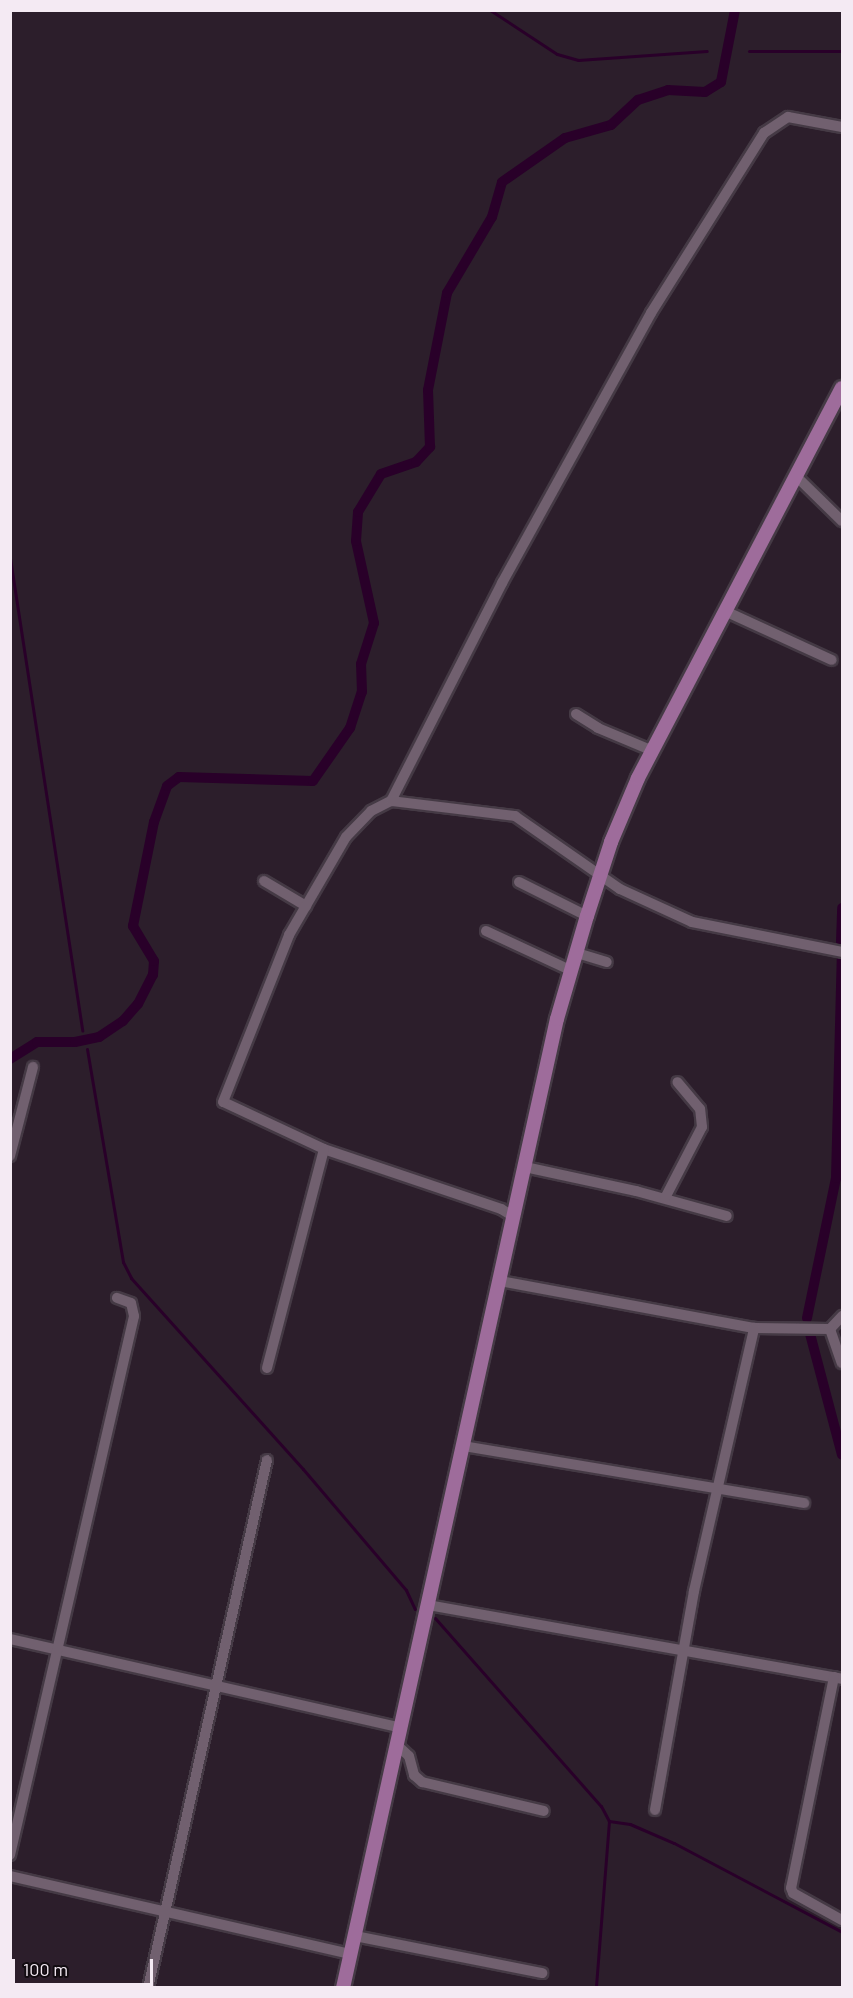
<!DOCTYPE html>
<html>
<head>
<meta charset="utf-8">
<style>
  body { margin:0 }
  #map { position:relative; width:853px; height:1998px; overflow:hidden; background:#2c1e2b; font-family:Barlow,sans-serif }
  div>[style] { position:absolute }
  .stream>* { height:3px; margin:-1.5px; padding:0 1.5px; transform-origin:1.5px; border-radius:1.5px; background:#290029 }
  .canal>* { height:10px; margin:-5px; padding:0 5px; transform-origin:5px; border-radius:5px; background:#290029 }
  .roads { filter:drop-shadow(2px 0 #453a45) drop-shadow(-2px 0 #453a45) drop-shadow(0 2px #453a45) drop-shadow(0 -2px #453a45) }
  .minor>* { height:10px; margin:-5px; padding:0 5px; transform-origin:5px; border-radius:5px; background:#71606f }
  .major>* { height:14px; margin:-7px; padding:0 7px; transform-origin:7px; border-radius:7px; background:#9e6c9b }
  span { translate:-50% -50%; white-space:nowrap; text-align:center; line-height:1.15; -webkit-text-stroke:5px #110b10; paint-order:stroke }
  .frame { position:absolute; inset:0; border:12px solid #f4eaf3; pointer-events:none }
  .scale { position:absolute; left:12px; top:1959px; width:141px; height:27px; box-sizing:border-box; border:3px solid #f4eaf3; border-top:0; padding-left:8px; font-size:18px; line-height:21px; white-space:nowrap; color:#f4eaf3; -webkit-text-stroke:4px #110b10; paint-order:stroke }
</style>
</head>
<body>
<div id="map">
  <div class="stream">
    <div style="left:490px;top:10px;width:80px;rotate:33.3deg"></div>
    <div style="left:557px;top:54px;width:22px;rotate:16deg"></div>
    <div style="left:578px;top:60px;width:129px;rotate:-4deg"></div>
    <div style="left:749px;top:51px;width:93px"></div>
    <div style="left:10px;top:558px;width:478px;rotate:81.3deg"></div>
    <div style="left:87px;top:1049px;width:216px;rotate:80.4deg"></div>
    <div style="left:123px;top:1262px;width:18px;rotate:63deg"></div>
    <div style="left:131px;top:1278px;width:257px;rotate:48deg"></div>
    <div style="left:303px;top:1469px;width:159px;rotate:49.6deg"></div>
    <div style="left:406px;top:1590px;width:21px;rotate:65deg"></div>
    <div style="left:435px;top:1618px;width:251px;rotate:48.6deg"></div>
    <div style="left:601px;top:1806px;width:17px;rotate:62deg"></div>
    <div style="left:609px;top:1821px;width:168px;rotate:94.5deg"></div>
    <div style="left:609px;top:1821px;width:21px;rotate:8deg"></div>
    <div style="left:630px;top:1824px;width:48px;rotate:23.4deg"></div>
    <div style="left:674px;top:1843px;width:190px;rotate:27.9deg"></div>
  </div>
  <div class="canal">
    <div style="left:841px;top:942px;width:34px;rotate:-88deg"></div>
    <div style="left:10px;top:1059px;width:32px;rotate:-32deg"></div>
    <div style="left:37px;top:1042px;width:38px"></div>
    <div style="left:75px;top:1042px;width:25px;rotate:-12deg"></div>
    <div style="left:99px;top:1037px;width:29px;rotate:-34deg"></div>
    <div style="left:123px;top:1021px;width:23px;rotate:-49deg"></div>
    <div style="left:138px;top:1004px;width:33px;rotate:-63deg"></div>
    <div style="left:153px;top:975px;width:14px;rotate:-86deg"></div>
    <div style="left:154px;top:961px;width:41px;rotate:-121deg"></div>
    <div style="left:133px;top:926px;width:106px;rotate:-78.6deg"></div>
    <div style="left:154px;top:822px;width:38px;rotate:-70deg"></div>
    <div style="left:167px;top:786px;width:15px;rotate:-37deg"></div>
    <div style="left:179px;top:777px;width:134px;rotate:1.7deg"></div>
    <div style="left:313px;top:781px;width:65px;rotate:-55.1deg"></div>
    <div style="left:350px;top:728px;width:38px;rotate:-72deg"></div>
    <div style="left:362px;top:692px;width:28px;rotate:-92deg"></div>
    <div style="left:361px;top:664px;width:43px;rotate:-72.4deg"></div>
    <div style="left:374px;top:623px;width:84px;rotate:-102.4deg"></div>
    <div style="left:356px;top:541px;width:29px;rotate:-86deg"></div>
    <div style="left:358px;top:512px;width:44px;rotate:-58.8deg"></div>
    <div style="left:381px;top:474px;width:37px;rotate:-19deg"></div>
    <div style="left:416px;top:462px;width:21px;rotate:-47deg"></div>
    <div style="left:430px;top:447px;width:57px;rotate:-92deg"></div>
    <div style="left:428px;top:390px;width:99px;rotate:-78.9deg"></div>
    <div style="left:447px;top:293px;width:88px;rotate:-59.4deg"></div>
    <div style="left:492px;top:217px;width:36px;rotate:-74deg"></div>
    <div style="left:502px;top:182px;width:77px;rotate:-34.9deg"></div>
    <div style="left:565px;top:138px;width:48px;rotate:-15.8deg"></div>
    <div style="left:611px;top:125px;width:37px;rotate:-43deg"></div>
    <div style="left:638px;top:100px;width:32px;rotate:-18deg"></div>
    <div style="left:668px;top:90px;width:37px;rotate:3deg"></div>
    <div style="left:705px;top:92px;width:19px;rotate:-32deg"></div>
    <div style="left:721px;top:82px;width:73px;rotate:-79deg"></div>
    <div style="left:807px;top:1318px;width:143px;rotate:-78.3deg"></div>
    <div style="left:836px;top:1178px;width:222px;rotate:-88.5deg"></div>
    <div style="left:809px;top:1330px;width:129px;rotate:75.2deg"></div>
  </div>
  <div class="roads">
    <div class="minor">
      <div style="left:797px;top:477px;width:63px;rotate:44.4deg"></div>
      <div style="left:727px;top:612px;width:115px;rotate:24.6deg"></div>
      <div style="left:576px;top:714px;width:26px;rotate:32deg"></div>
      <div style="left:598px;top:728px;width:60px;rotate:22.7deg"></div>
      <div style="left:391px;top:801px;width:245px;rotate:-63deg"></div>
      <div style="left:502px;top:583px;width:308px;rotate:-61.1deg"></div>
      <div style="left:651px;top:313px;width:213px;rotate:-57.9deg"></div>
      <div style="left:764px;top:133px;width:29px;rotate:-34deg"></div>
      <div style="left:788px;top:117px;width:55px;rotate:10.5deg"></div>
      <div style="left:264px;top:881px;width:49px;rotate:30.8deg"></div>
      <div style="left:519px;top:882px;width:76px;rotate:26.6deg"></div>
      <div style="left:486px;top:931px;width:95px;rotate:24.9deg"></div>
      <div style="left:577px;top:953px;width:31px;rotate:17deg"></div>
      <div style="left:10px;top:1156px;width:92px;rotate:-75.5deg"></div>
      <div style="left:525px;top:1167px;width:114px;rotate:12.2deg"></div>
      <div style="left:636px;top:1191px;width:94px;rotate:15.4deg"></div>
      <div style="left:665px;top:1198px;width:80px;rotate:-62.5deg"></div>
      <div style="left:702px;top:1127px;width:18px;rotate:-96deg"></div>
      <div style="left:700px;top:1109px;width:35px;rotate:-130deg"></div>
      <div style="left:514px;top:1217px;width:15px;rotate:-148deg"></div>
      <div style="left:501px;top:1209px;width:187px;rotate:-161.3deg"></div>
      <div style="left:324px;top:1149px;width:111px;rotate:-155deg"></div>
      <div style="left:223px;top:1102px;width:180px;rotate:-68.4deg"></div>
      <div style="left:289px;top:935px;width:113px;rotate:-59.8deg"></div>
      <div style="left:346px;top:837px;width:36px;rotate:-46deg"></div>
      <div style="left:371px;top:811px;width:22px;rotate:-27deg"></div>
      <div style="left:391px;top:801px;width:125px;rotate:6.9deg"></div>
      <div style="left:515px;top:816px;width:128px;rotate:34.8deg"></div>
      <div style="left:620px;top:889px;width:79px;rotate:24.6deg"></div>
      <div style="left:692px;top:922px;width:153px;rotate:11.3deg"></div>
      <div style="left:500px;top:1281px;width:258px;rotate:10.5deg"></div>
      <div style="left:754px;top:1328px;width:76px;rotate:0.8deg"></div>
      <div style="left:830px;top:1329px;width:18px;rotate:-47deg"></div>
      <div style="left:830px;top:1329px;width:36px;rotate:71deg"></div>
      <div style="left:267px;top:1368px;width:226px;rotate:-75.4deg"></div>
      <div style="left:463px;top:1446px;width:346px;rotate:9.5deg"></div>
      <div style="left:428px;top:1605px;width:421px;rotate:10.1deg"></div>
      <div style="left:10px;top:1639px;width:401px;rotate:12.8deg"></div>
      <div style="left:834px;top:1677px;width:215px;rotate:101.5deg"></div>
      <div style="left:791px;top:1888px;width:5px;rotate:68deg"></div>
      <div style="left:793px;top:1893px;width:56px;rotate:28.9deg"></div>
      <div style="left:397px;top:1745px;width:16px;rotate:43deg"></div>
      <div style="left:409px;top:1756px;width:20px;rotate:75deg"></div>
      <div style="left:414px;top:1775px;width:11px;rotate:41deg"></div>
      <div style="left:422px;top:1782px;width:125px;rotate:13.4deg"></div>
      <div style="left:655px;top:1810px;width:222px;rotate:-79.9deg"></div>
      <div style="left:694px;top:1591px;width:270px;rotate:-77.1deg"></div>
      <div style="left:10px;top:1855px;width:553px;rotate:-77.04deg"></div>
      <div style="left:134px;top:1316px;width:13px;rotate:-103deg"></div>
      <div style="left:131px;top:1303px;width:15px;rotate:-160deg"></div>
      <div style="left:10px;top:1876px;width:350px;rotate:12.9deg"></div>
      <div style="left:355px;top:1936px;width:191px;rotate:11.2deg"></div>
      <div style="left:148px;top:1988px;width:541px;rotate:-77.3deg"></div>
    </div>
    <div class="major">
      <div style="left:343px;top:1988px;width:992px;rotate:-77.55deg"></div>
      <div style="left:557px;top:1019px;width:107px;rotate:-73.8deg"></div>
      <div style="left:587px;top:916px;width:78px;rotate:-72deg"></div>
      <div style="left:611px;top:842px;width:69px;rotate:-67.1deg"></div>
      <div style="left:638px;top:778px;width:440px;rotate:-62.4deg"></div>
    </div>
  </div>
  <div class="frame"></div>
  <div class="scale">100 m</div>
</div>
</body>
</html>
